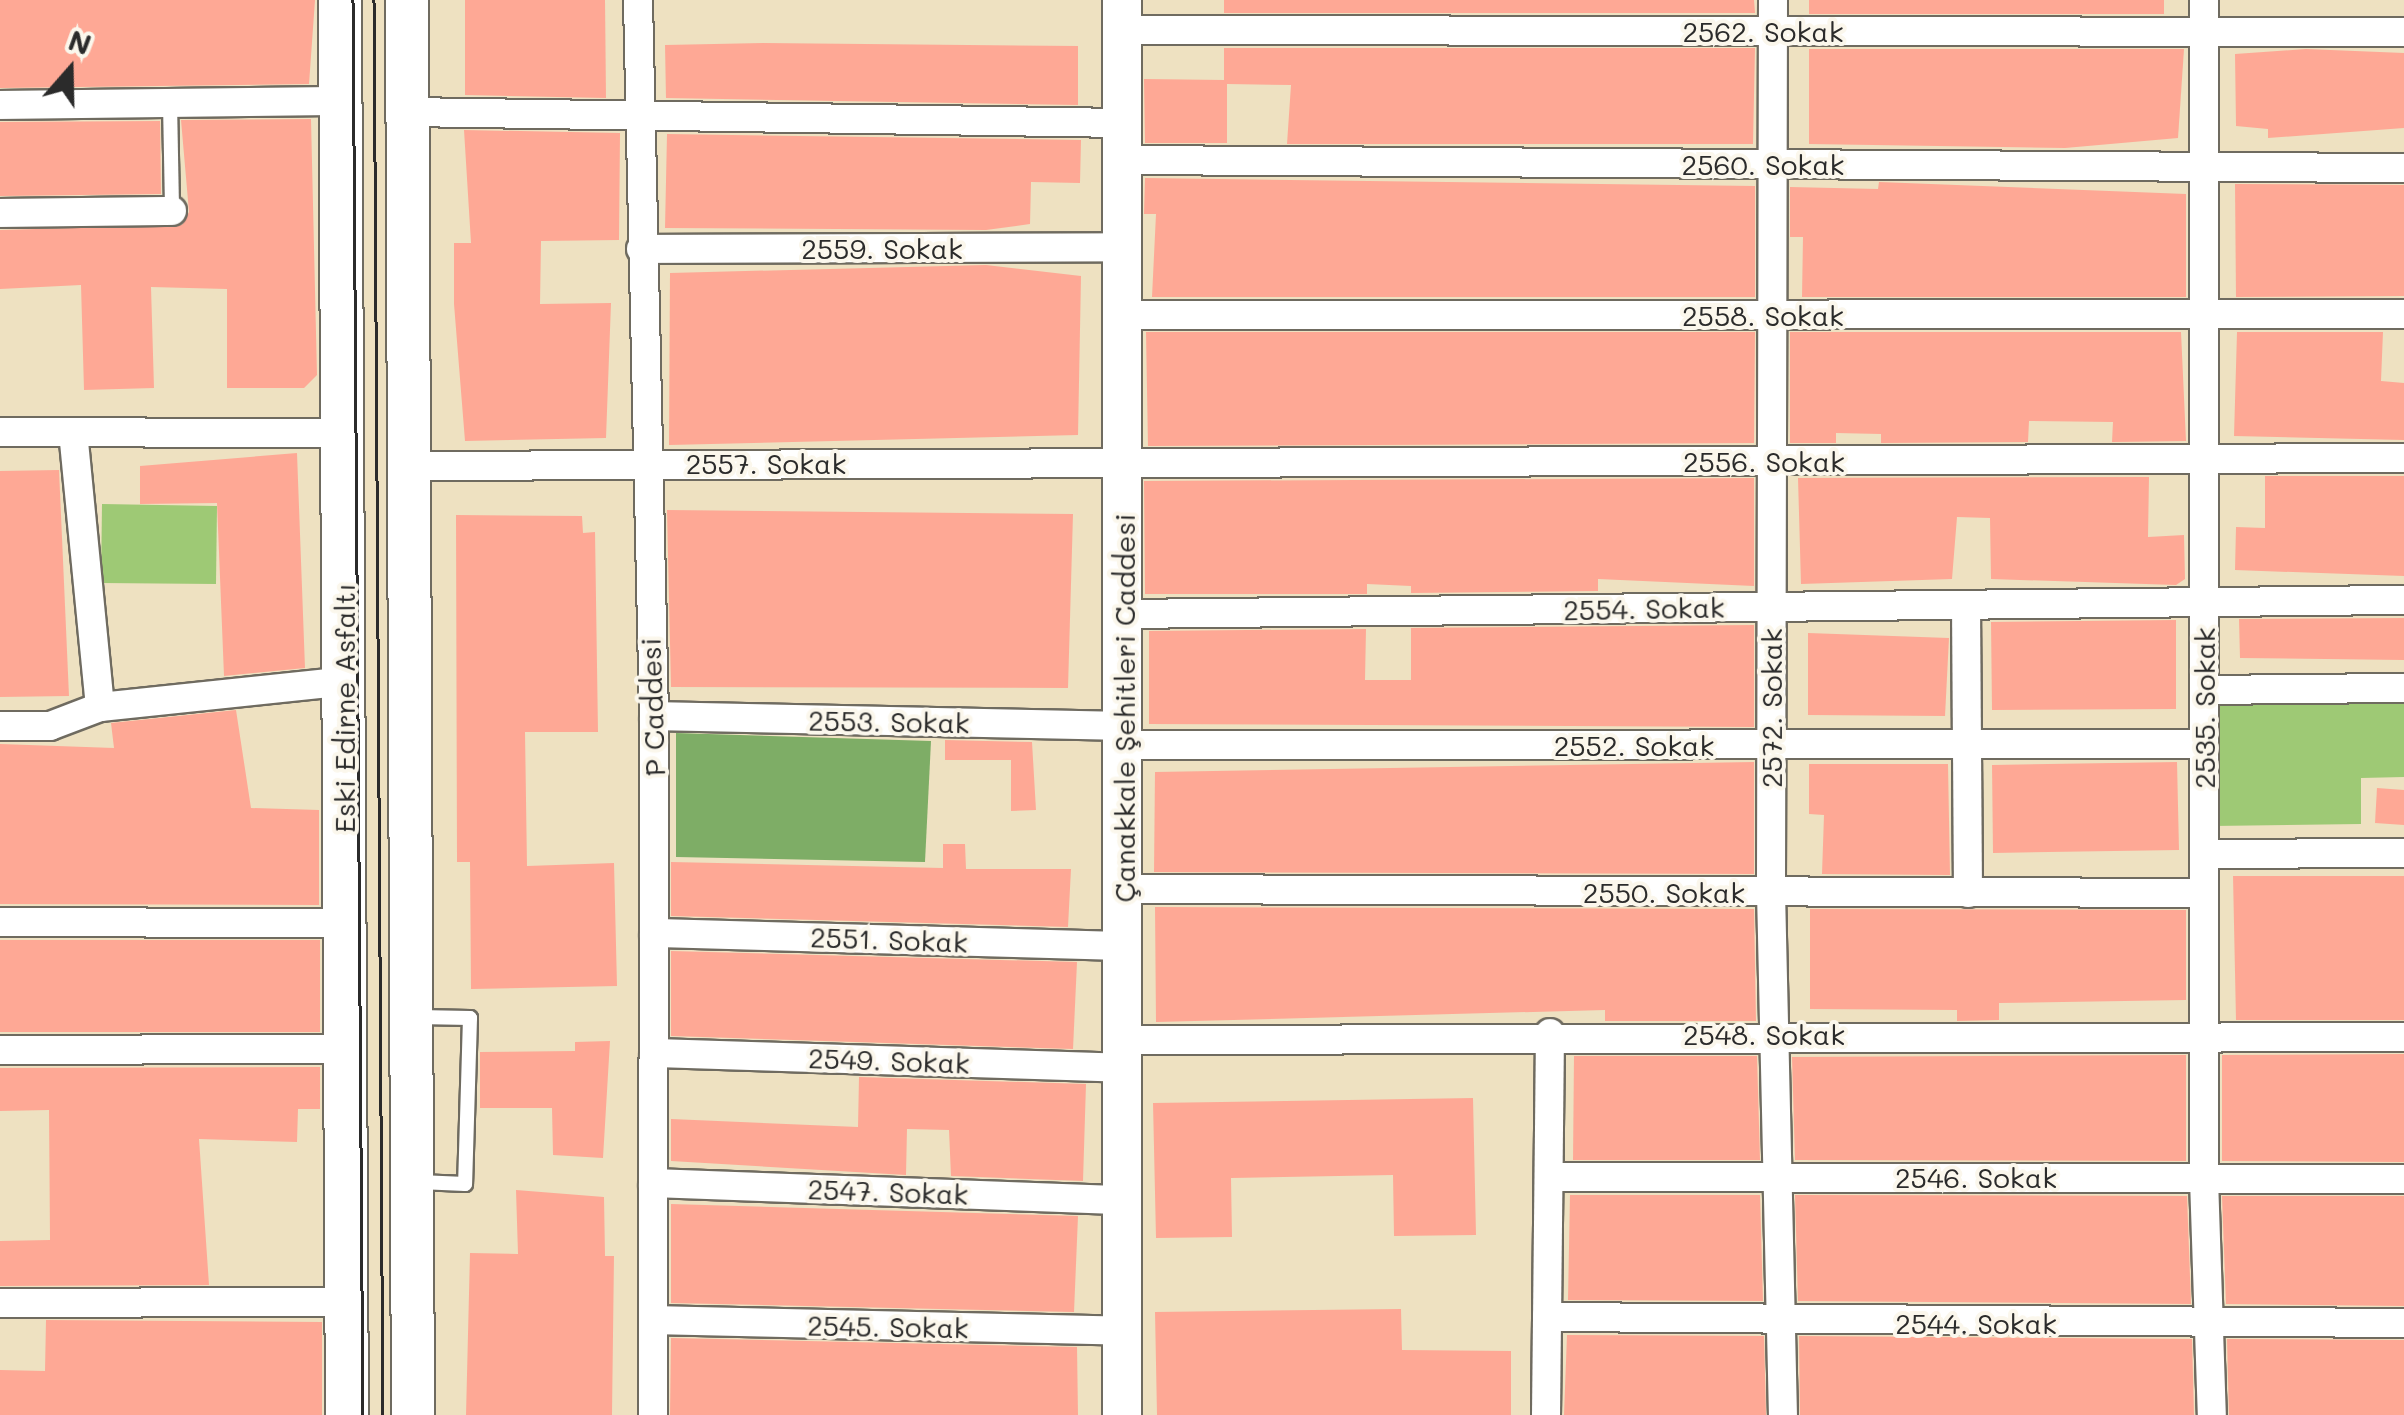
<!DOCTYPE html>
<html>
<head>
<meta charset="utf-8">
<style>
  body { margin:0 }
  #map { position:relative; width:2404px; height:1415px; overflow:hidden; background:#eee1c1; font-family:Mali,sans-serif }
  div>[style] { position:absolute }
  .green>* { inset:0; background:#9ec975 }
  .forest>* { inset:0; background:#7ead66 }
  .building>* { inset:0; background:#fea895 }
  .roads { filter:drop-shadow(2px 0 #6f6b60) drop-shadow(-2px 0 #6f6b60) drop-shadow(0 2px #6f6b60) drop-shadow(0 -2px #6f6b60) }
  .lane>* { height:14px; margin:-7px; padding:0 7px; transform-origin:7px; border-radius:7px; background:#fff }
  .street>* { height:28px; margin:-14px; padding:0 14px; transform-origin:14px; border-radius:14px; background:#fff }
  .secondary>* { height:38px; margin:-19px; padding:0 19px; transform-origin:19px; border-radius:19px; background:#fff }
  .primary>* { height:42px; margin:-21px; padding:0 21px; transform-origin:21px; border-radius:21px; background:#fff }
  .tram>* { height:2.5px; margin:-1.25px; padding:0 1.25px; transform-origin:1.25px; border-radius:1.25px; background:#2b2b2b }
  span { translate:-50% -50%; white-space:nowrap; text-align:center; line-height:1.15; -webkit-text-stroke:8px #fbf7ec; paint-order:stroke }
  .street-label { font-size:28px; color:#2b2b2b }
  .north { position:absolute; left:20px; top:20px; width:100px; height:100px; -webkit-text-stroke:8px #fbf7ec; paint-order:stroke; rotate:20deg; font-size:28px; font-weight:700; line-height:40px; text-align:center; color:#2b2b2b }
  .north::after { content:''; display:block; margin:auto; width:35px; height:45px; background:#2b2b2b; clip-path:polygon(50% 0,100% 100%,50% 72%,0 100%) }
</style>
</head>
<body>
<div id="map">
  <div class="green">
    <div style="clip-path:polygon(102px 504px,217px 506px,216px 584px,101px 583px)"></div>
    <div style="clip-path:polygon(2404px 701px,2404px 777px,2361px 778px,2361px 824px,2212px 826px,2209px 705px)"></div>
  </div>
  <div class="forest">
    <div style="clip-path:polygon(676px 733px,931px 741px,925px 862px,676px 857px)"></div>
  </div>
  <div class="building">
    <div style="clip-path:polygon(0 0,315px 0,309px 84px,0 88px)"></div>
    <div style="clip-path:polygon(465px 0,605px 0,606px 98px,465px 95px)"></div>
    <div style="clip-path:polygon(1224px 0,1754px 0,1755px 13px,1224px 13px)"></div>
    <div style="clip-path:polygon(1809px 0,2164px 0,2164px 14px,1809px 14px)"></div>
    <div style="clip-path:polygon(763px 43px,1078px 46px,1078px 105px,666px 98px,665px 45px)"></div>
    <div style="clip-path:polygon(1224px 48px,1755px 48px,1753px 144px,1287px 144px,1291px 85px,1227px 84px,1227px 143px,1145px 143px,1144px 79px,1224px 80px)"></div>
    <div style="clip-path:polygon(1809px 49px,2184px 49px,2178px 138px,2065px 148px,1809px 144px)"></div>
    <div style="clip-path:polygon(2306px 49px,2404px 53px,2404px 128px,2268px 138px,2268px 129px,2236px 126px,2235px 54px)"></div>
    <div style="clip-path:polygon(311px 119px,317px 375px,304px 388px,227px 388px,227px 289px,151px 287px,154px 388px,84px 390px,81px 285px,0 289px,0 230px,182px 225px,189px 212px,181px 120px)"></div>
    <div style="clip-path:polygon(160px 121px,161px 194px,0 196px,0 122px)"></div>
    <div style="clip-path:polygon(464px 130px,620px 133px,619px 240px,541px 241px,540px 304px,611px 303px,606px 438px,465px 441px,454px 304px,454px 243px,471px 243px)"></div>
    <div style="clip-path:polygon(667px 134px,1081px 140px,1080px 183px,1031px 182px,1030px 224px,986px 230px,665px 228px)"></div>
    <div style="clip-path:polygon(1145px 178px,1755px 186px,1755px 297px,1152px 297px,1156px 214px,1144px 214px)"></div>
    <div style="clip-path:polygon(1879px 182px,2186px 194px,2186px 297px,1802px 297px,1803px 237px,1790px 237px,1790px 187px,1878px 189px)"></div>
    <div style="clip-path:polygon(2235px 184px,2404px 185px,2404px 296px,2236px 297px)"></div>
    <div style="clip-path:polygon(986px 265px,1081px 276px,1078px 435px,669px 445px,670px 273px)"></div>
    <div style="clip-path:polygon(1146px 332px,1755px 332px,1754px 443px,1148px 446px)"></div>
    <div style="clip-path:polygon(1790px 332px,2181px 332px,2186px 441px,2112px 442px,2113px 422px,2029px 421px,2028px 442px,1881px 443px,1881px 434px,1836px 433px,1836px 443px,1790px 443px)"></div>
    <div style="clip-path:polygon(2237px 332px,2383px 332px,2381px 381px,2404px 383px,2404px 440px,2234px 436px)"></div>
    <div style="clip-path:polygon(297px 453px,305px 668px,224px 676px,217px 503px,140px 504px,140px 466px)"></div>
    <div style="clip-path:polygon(59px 470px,69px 696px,0 697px,0 471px)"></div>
    <div style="clip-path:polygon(2265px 476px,2404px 476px,2404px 576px,2235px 570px,2236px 527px,2265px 528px)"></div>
    <div style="clip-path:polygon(2149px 477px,2148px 537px,2184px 535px,2185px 579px,2176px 585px,1991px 579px,1990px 518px,1957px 517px,1952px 579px,1801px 584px,1798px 478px)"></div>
    <div style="clip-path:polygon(1754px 478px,1754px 586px,1598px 579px,1598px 591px,1411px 593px,1411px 586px,1367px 584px,1367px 594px,1145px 594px,1144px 481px)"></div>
    <div style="clip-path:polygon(667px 510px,1073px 514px,1068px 688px,671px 687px)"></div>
    <div style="clip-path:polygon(456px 515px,582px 516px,583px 533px,595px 532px,598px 732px,525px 732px,527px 866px,614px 863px,617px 986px,471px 989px,470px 862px,457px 862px)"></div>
    <div style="clip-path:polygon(2404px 618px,2404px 660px,2240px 658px,2239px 619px)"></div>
    <div style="clip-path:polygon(2176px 620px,2176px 709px,1992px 710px,1991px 622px)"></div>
    <div style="clip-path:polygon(1754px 625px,1754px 727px,1149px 724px,1149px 631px,1366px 629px,1365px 680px,1411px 680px,1411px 628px)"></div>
    <div style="clip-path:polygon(1808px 633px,1949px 638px,1945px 716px,1808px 715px)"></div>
    <div style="clip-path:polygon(236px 710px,251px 808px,319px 810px,319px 905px,0 904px,0 744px,114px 748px,111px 723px)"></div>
    <div style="clip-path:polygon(945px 740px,1032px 742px,1036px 810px,1011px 811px,1011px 760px,945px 760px)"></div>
    <div style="clip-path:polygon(1754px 762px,1754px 874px,1154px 872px,1155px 772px)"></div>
    <div style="clip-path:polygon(2177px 762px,2179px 850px,1993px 853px,1992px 765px)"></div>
    <div style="clip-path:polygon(1809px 764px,1948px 764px,1950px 875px,1822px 874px,1824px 815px,1809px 814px)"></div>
    <div style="clip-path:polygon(2377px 788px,2404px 790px,2404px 825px,2375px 823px)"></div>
    <div style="clip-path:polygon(943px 844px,965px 844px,966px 869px,1071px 869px,1068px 927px,671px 916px,671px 862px,943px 868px)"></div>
    <div style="clip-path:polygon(2233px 876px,2404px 876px,2404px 1020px,2236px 1020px)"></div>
    <div style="clip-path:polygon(1155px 907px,1754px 909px,1756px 1021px,1605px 1021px,1605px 1010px,1156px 1022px)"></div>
    <div style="clip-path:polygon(1810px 909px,2186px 910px,2186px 1000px,1999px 1003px,1999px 1020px,1957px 1021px,1957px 1010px,1810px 1009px)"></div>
    <div style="clip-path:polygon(0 940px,320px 940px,320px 1032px,0 1032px)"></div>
    <div style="clip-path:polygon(671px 951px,1077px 962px,1073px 1049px,671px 1036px)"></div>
    <div style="clip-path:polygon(610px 1041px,603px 1158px,553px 1155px,552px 1108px,480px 1108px,480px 1052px,575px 1051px,575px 1042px)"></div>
    <div style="clip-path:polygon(2404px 1054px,2404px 1162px,2222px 1161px,2222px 1055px)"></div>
    <div style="clip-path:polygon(2186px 1055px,2186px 1161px,1795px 1160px,1792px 1057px)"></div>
    <div style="clip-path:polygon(1574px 1056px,1757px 1056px,1760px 1160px,1573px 1160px)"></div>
    <div style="clip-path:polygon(320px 1067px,320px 1109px,298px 1109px,297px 1142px,199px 1139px,209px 1285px,0 1286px,0 1241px,50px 1240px,49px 1110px,0 1111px,0 1068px)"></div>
    <div style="clip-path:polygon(859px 1077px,1086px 1084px,1083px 1181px,951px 1176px,949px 1130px,907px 1129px,906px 1175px,671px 1161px,671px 1119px,858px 1127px)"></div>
    <div style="clip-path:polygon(1473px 1098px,1476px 1235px,1394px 1236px,1393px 1175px,1231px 1178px,1232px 1237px,1156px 1238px,1153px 1103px)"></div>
    <div style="clip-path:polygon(516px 1190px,604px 1197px,605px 1256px,614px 1256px,612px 1415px,466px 1415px,470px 1253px,518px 1254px)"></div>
    <div style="clip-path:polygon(1570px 1195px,1760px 1195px,1763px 1301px,1568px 1300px)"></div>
    <div style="clip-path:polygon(1795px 1195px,2187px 1196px,2191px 1304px,1798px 1301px)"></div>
    <div style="clip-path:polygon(2222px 1196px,2404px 1196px,2404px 1306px,2226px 1304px)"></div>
    <div style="clip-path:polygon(671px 1204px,1078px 1216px,1074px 1312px,671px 1303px)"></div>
    <div style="clip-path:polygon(1401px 1309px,1402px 1350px,1511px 1351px,1511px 1415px,1157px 1415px,1155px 1312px)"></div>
    <div style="clip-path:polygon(46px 1320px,322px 1322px,322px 1415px,0 1415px,0 1370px,45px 1371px)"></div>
    <div style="clip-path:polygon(1567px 1335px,1764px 1336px,1766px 1415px,1564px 1415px)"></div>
    <div style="clip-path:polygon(1799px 1336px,2192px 1339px,2194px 1415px,1800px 1415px)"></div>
    <div style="clip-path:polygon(671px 1338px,1077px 1347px,1078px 1415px,670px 1415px)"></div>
    <div style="clip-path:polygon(2227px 1339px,2404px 1340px,2404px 1415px,2229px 1415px)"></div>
  </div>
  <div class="roads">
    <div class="lane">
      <div style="left:170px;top:103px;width:108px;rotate:88.9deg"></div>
      <div style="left:418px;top:1017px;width:52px;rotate:1.1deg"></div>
      <div style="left:470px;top:1018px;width:166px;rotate:91.7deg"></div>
      <div style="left:465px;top:1184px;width:46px;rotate:-177.5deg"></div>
    </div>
    <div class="street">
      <div style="left:638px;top:0;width:716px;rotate:88.72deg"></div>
      <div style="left:654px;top:716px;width:699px;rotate:90.08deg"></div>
      <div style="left:1773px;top:0;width:892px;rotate:90.13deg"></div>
      <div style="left:1771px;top:892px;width:523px;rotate:88.69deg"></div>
      <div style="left:2204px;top:0;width:1179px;rotate:90deg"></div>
      <div style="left:2204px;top:1179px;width:236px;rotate:88.1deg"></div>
      <div style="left:1122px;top:30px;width:1282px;rotate:0.09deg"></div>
      <div style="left:0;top:105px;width:340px;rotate:-0.7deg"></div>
      <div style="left:407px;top:112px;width:715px;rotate:0.88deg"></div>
      <div style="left:1122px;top:160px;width:1282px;rotate:0.36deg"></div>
      <div style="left:0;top:213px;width:172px;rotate:-0.7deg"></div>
      <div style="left:641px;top:249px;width:482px;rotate:-0.2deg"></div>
      <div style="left:1123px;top:315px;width:1281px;rotate:-0.04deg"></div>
      <div style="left:0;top:432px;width:341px;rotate:0.2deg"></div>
      <div style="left:409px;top:466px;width:1995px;rotate:-0.23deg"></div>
      <div style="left:1966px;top:605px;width:288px;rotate:89.6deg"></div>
      <div style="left:1124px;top:614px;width:1280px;rotate:-0.63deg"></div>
      <div style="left:2204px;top:690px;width:200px;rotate:-0.6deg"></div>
      <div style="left:100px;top:707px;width:247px;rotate:-6deg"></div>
      <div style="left:654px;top:716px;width:470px;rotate:1.2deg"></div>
      <div style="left:0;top:726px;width:50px"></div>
      <div style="left:50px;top:726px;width:53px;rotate:-20.8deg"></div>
      <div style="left:100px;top:707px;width:275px;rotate:-95.6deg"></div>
      <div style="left:1124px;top:745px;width:1080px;rotate:-0.05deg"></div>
      <div style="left:2204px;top:854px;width:200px;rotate:-0.3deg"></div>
      <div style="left:1124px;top:889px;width:1080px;rotate:0.21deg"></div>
      <div style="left:0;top:922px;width:343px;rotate:0.2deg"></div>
      <div style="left:654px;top:933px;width:471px;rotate:1.6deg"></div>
      <div style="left:1124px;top:1040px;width:1280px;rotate:-0.13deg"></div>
      <div style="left:0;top:1050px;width:343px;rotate:-0.2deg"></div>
      <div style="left:654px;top:1053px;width:470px;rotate:1.8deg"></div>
      <div style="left:1549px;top:1177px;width:855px;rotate:0.13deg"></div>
      <div style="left:653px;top:1183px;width:470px;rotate:2.1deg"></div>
      <div style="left:0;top:1303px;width:346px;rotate:-0.2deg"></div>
      <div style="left:1547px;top:1317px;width:857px;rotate:0.4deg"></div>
      <div style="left:654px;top:1320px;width:469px;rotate:1.3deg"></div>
      <div style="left:1546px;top:1415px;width:382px;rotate:-89.4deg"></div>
    </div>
    <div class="secondary">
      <div style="left:1122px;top:0;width:1415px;rotate:90deg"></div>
    </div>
    <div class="primary">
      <div style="left:340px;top:0;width:1415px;rotate:89.72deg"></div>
      <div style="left:407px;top:0;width:1415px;rotate:89.76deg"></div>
    </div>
  </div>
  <div class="tram">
    <div style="left:353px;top:0;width:1415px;rotate:89.6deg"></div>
    <div style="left:374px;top:0;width:1415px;rotate:89.64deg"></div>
  </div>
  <div class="street-label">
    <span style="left:1763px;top:31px">2562. Sokak</span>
    <span style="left:1763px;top:164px">2560. Sokak</span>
    <span style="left:882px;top:248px">2559. Sokak</span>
    <span style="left:1763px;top:315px">2558. Sokak</span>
    <span style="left:1764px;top:461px">2556. Sokak</span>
    <span style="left:766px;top:463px">2557. Sokak</span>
    <span style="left:1644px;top:608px;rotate:-1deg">2554. Sokak</span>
    <span style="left:652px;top:707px;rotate:-92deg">P Caddesi</span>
    <span style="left:344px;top:708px;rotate:-90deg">Eski Edirne Asfaltı</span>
    <span style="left:1124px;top:708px;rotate:-90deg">Çanakkale Şehitleri Caddesi</span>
    <span style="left:1771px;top:708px;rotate:-90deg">2572. Sokak</span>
    <span style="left:2204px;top:708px;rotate:-90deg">2535. Sokak</span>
    <span style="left:889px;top:721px;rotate:1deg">2553. Sokak</span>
    <span style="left:1634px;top:745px">2552. Sokak</span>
    <span style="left:1664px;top:892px">2550. Sokak</span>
    <span style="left:889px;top:939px;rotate:2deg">2551. Sokak</span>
    <span style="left:1764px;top:1034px">2548. Sokak</span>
    <span style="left:889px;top:1060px;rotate:2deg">2549. Sokak</span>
    <span style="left:1976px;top:1177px">2546. Sokak</span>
    <span style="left:888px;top:1191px;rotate:2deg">2547. Sokak</span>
    <span style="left:1976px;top:1323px">2544. Sokak</span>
    <span style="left:888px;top:1326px;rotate:1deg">2545. Sokak</span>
  </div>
  <div class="north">N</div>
</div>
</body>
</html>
